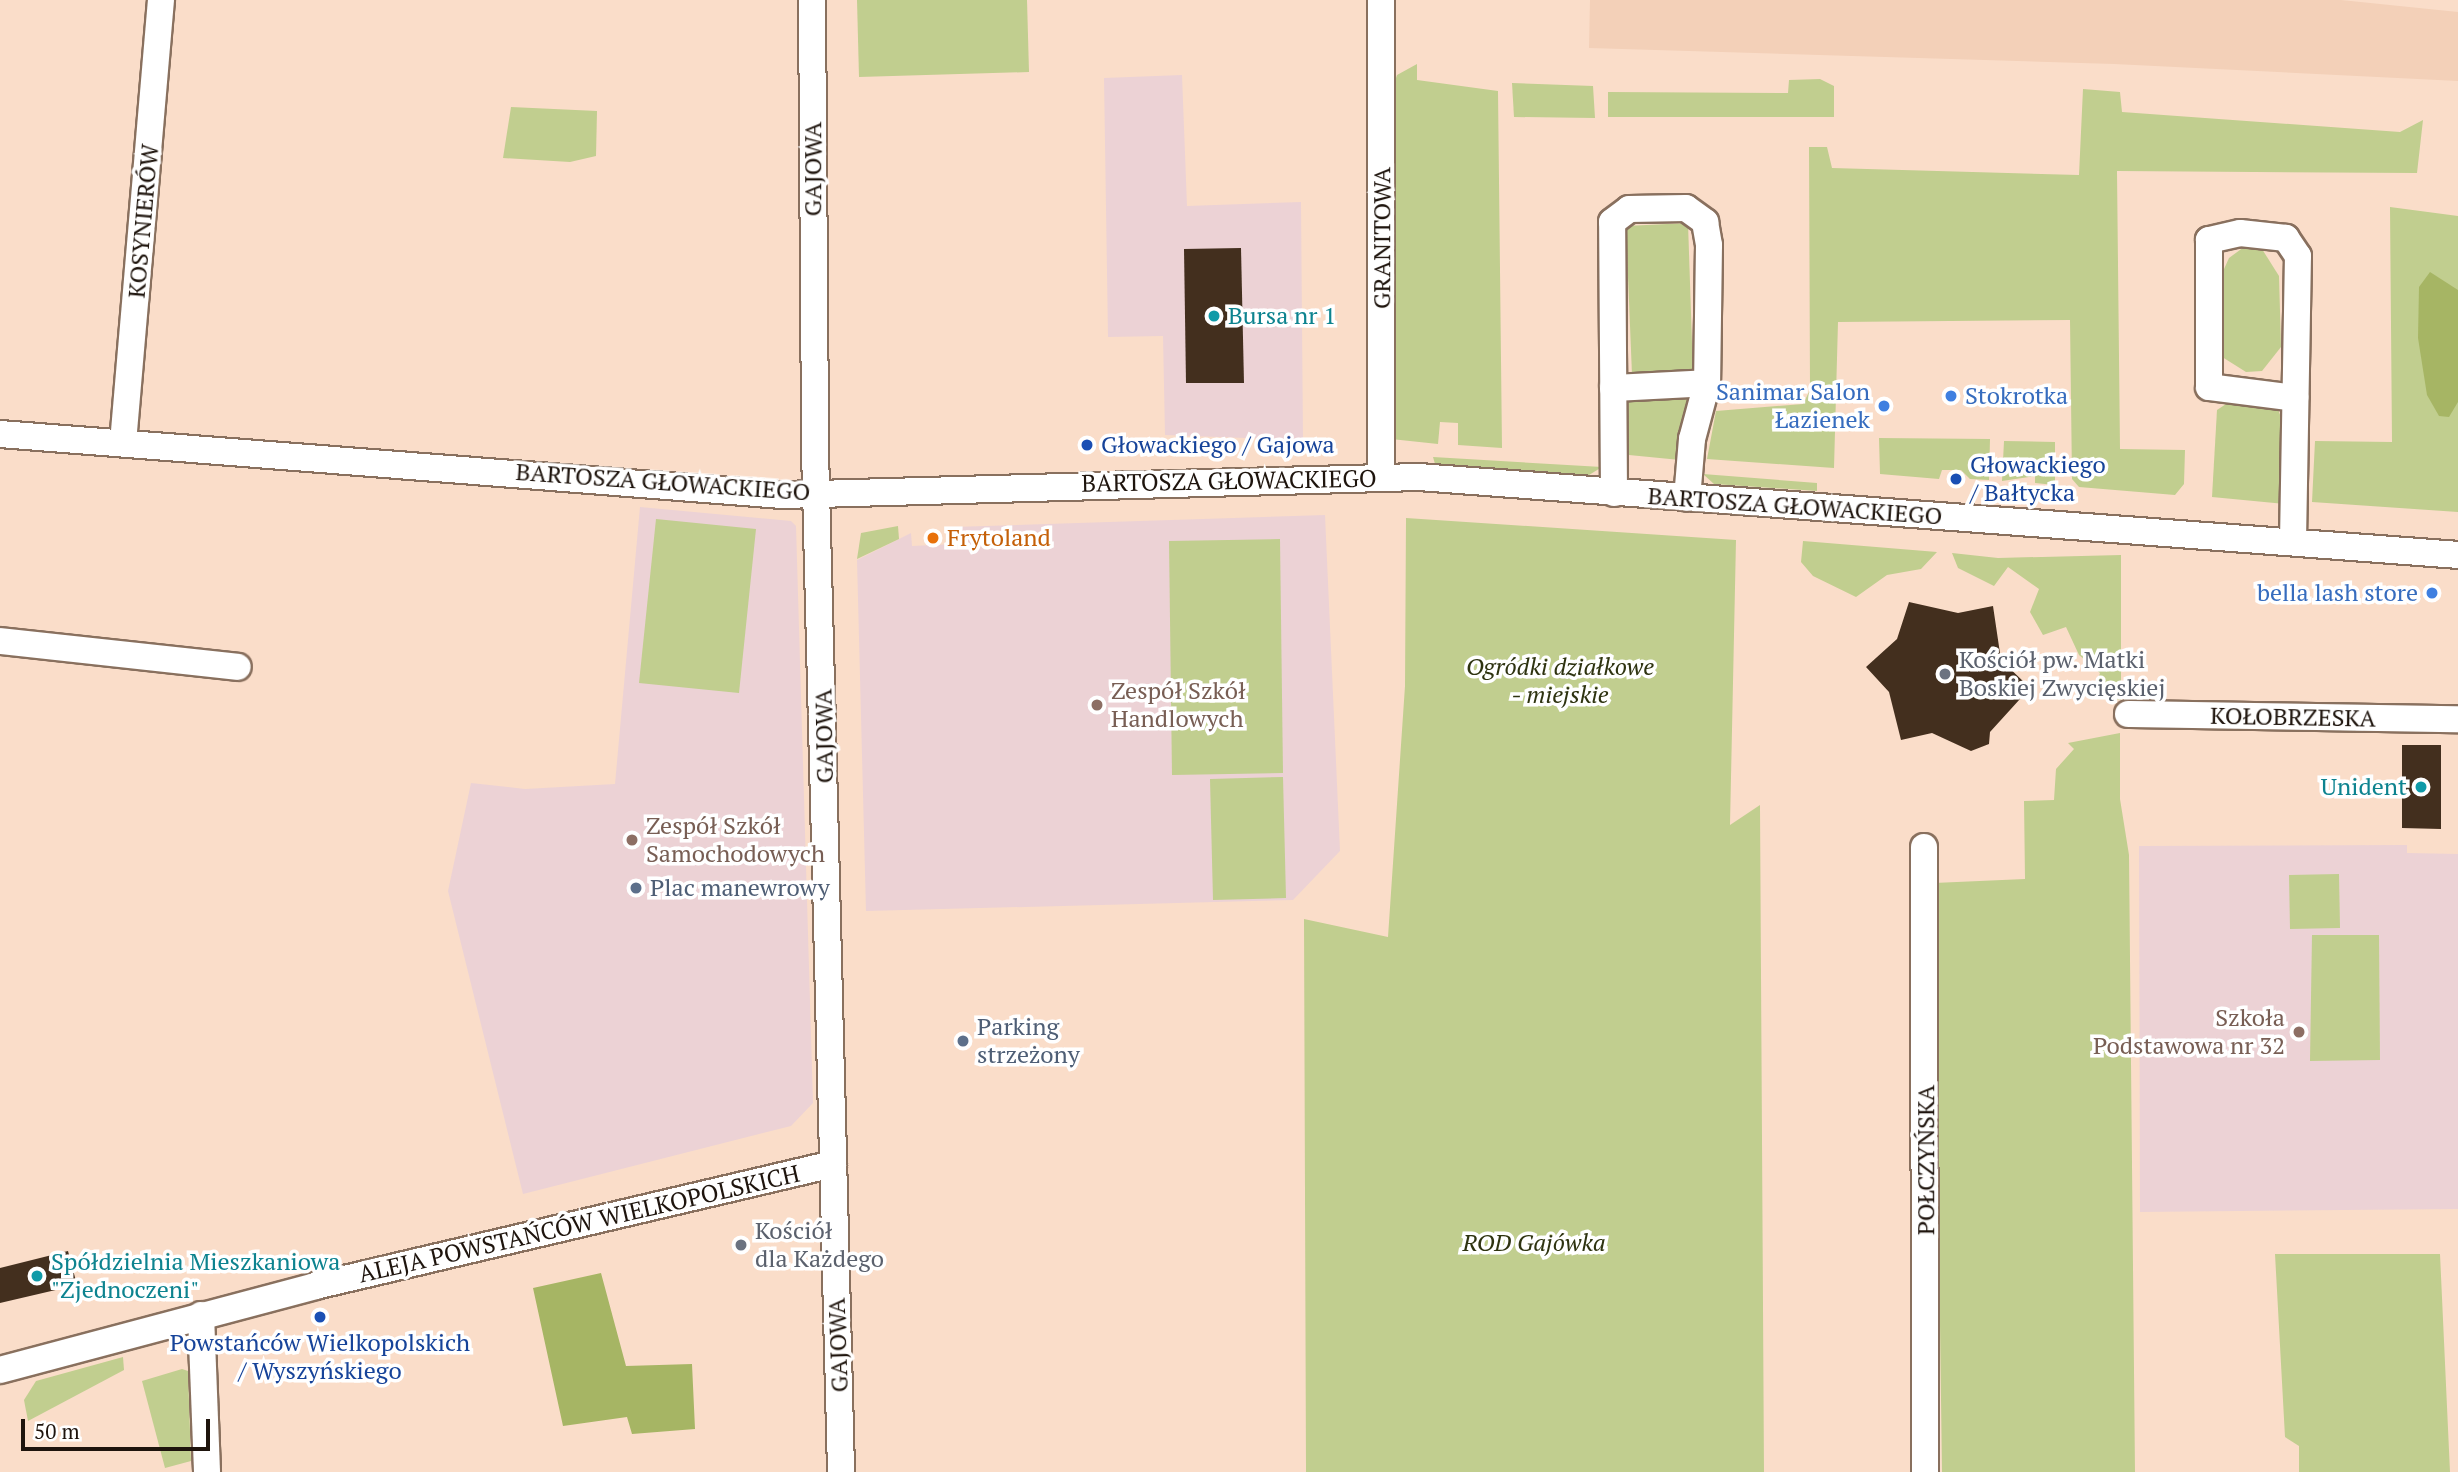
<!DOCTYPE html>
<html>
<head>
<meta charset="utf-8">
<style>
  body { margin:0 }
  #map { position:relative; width:2458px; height:1472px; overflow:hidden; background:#faddc9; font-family:"PT Serif",serif }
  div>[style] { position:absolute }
  .built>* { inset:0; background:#f3d0b8 }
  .education>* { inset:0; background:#ecd2d5 }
  .green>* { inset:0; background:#c1ce8f }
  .forest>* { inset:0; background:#a6b564 }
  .building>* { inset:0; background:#432f1e }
  .roads { filter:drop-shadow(2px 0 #89705e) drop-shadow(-2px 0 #89705e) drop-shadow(0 2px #89705e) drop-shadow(0 -2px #89705e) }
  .minor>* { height:26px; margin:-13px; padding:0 13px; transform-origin:13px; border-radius:13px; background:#fff }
  .dots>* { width:19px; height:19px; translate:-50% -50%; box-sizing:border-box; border:4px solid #fff; border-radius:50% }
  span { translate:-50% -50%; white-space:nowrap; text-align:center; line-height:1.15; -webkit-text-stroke:7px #fff; paint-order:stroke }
  .street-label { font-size:24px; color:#1e140d }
  .culture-label { font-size:24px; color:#0d838f }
  .left { translate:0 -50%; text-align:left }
  .right { translate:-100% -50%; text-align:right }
  .shop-label { font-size:24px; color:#366cbe }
  .transit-label { font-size:24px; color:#164399 }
  .food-label { font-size:24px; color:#c56008 }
  .worship-label { font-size:24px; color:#5b616d }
  .park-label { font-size:24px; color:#2e3310; font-style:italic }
  .education-label { font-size:24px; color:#785e54 }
  .service-label { font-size:24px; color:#4e5e75 }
  .scale { position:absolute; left:21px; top:1419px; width:189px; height:32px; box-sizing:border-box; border:4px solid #1e140d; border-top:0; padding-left:9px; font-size:21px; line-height:24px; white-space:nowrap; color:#1e140d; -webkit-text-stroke:5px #fff; paint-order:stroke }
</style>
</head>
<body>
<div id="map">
  <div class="built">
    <div style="clip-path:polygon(1590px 0,2341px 0,2458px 12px,2458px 81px,2114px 64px,1589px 48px)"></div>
  </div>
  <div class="education">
    <div style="clip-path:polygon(1182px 75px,1187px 206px,1301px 202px,1303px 440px,1165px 435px,1163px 336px,1108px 337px,1104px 78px)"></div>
    <div style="clip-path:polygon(640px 507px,791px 521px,796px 526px,813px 1103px,791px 1126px,523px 1194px,448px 891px,471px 783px,525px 789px,615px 784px)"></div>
    <div style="clip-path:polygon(1325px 515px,1340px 851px,1293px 900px,866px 911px,857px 560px,911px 533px,912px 546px,954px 544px,953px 527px)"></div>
    <div style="clip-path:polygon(2407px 845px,2407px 853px,2458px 854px,2458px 1209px,2140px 1212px,2139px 846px)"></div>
  </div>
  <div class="green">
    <div style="clip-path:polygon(857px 0,1027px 0,1029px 72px,859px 77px)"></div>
    <div style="clip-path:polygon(1417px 64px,1417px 80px,1498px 91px,1502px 448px,1458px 445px,1458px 423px,1440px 422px,1438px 444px,1391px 439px,1393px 87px,1397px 75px)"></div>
    <div style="clip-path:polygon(1820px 79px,1834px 86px,1834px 117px,1608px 117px,1608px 92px,1788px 93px,1789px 80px)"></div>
    <div style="clip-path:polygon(1512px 83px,1593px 86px,1595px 118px,1514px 117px)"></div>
    <div style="clip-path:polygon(2083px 89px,2120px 92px,2122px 112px,2400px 132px,2423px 120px,2417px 173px,2117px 171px,2120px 449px,2185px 450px,2184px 484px,2175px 495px,2079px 487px,2072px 479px,2070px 320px,1838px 322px,1834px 468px,1707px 459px,1716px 411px,1803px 404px,1810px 390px,1809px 147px,1827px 147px,1832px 168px,2079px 175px)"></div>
    <div style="clip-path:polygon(511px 107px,597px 111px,596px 156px,570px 162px,503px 158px)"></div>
    <div style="clip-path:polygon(2390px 207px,2458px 216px,2458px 512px,2312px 502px,2315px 441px,2392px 442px)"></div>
    <div style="clip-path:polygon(1688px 223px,1693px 373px,1632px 375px,1626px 226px)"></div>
    <div style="clip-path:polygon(2244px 247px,2262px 249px,2279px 276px,2281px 347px,2262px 371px,2246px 372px,2219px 355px,2220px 278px,2229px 258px)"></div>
    <div style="clip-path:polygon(1626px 396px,1691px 398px,1683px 419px,1680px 460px,1629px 455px)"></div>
    <div style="clip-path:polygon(2229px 402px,2277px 406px,2286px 432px,2285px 504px,2212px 497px,2217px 410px)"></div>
    <div style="clip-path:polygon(1879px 438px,1990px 439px,1989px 480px,1970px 479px,1961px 470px,1942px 470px,1939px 479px,1880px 474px)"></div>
    <div style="clip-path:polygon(2004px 441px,2055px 442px,2055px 485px,2035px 483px,2035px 476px,2002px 481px)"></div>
    <div style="clip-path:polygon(1433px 457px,1602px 467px,1589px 475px,1435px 464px)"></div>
    <div style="clip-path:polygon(1703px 474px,1817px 483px,1817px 491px,1714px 484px)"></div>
    <div style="clip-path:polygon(1406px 518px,1736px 540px,1730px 825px,1760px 805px,1764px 1472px,1306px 1472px,1304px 919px,1388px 937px,1405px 686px)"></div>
    <div style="clip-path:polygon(656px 519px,756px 529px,739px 693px,639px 683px)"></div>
    <div style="clip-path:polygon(898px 526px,899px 539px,857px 559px,861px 533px)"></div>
    <div style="clip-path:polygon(1280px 539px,1283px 773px,1172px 775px,1169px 541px)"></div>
    <div style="clip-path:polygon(1803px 541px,1937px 552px,1921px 569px,1887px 575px,1856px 597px,1813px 576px,1801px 562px)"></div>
    <div style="clip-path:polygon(1952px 553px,1998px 558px,2121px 555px,2121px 700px,2093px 695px,2100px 673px,2079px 655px,2066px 627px,2043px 635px,2030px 612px,2039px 589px,2008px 567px,1994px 586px,1958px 568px)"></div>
    <div style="clip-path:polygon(2120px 733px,2120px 799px,2129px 855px,2135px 1472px,1942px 1472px,1934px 883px,2025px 879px,2024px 801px,2054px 800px,2056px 769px,2074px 749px,2068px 743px)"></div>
    <div style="clip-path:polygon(1283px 777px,1286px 898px,1213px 900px,1210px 779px)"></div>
    <div style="clip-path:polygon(2339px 874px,2340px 928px,2290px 929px,2289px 875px)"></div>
    <div style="clip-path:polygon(2312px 935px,2379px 935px,2380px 1060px,2310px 1061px)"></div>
    <div style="clip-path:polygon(2275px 1254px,2440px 1254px,2450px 1472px,2299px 1472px,2299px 1446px,2285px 1437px)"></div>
    <div style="clip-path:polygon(123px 1357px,124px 1370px,28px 1421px,24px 1400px,36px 1381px)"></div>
    <div style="clip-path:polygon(182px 1369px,188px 1371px,191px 1461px,165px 1468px,142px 1381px)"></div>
  </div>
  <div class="forest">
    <div style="clip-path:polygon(2430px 272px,2458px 290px,2458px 402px,2449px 417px,2439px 416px,2427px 395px,2418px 338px,2419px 287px)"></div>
    <div style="clip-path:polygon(601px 1273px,626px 1366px,692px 1364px,695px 1429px,632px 1434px,627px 1417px,563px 1426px,533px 1288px)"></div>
  </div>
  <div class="building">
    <div style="clip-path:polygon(1241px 248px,1244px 383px,1186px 383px,1184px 249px)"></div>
    <div style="clip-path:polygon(1909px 602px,1958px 613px,1993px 606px,2001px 660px,2026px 684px,2020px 699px,1990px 732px,1989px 744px,1971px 751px,1932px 733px,1901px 740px,1889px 692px,1866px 667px,1897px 639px)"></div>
    <div style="clip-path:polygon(2402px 745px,2441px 745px,2441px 829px,2402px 828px)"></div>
    <div style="clip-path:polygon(68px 1251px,77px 1285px,0 1303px,0 1268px)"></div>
  </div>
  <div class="roads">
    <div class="minor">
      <div style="left:812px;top:0;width:450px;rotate:89.6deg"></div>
      <div style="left:815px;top:450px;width:1022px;rotate:88.54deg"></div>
      <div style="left:1613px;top:388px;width:94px;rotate:-3deg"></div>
      <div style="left:0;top:434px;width:784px;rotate:4.46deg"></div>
      <div style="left:782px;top:495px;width:637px;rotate:-1.62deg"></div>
      <div style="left:1419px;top:477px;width:1042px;rotate:4.29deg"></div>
      <div style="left:123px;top:443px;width:445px;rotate:-85.1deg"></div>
      <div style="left:1381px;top:477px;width:477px;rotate:-90deg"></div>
      <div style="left:1614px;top:493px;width:271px;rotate:-90.4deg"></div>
      <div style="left:1612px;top:222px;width:21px;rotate:-37deg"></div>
      <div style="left:1629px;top:209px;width:57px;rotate:-1deg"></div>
      <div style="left:1686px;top:208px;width:24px;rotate:36deg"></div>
      <div style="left:1705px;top:222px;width:23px;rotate:80deg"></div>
      <div style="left:1709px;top:245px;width:138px;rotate:90.8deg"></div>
      <div style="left:1707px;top:383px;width:58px;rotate:105deg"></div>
      <div style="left:1692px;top:439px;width:59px;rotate:94.8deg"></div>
      <div style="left:2293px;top:541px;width:285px;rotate:-89deg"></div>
      <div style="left:2298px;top:256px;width:22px;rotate:-124deg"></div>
      <div style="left:2286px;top:238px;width:46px;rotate:-173.8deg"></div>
      <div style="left:2240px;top:233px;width:32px;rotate:167deg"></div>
      <div style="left:2209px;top:240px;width:147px;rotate:90deg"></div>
      <div style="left:2209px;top:387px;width:87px;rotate:7.3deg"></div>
      <div style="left:0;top:641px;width:239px;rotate:6.2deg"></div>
      <div style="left:2128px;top:714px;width:330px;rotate:0.9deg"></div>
      <div style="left:1924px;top:847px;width:625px;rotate:89.91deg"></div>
      <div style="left:201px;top:1315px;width:157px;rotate:87.8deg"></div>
      <div style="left:0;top:1370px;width:326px;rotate:-14.9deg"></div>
      <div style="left:315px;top:1286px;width:532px;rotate:-13.25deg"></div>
    </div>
  </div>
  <div class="dots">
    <div style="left:1214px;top:316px;background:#0f9aa8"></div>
    <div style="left:1951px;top:396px;background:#3f7fe0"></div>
    <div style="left:1884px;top:406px;background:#3f7fe0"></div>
    <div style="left:1087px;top:445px;background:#1a4fb4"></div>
    <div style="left:1956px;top:479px;background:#1a4fb4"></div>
    <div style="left:933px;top:538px;background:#e8710a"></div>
    <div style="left:2432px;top:593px;background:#3f7fe0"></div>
    <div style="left:1945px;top:674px;background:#6b7280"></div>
    <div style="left:1097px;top:705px;background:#8d6e63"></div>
    <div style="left:2421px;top:787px;background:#0f9aa8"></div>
    <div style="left:632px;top:840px;background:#8d6e63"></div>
    <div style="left:636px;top:888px;background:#5c6f8a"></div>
    <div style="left:2299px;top:1032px;background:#8d6e63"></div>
    <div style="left:963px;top:1041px;background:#5c6f8a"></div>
    <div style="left:741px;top:1245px;background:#6b7280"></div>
    <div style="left:37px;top:1276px;background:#0f9aa8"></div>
    <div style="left:320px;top:1317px;background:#1a4fb4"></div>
  </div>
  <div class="street-label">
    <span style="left:813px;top:169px;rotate:-90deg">GAJOWA</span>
    <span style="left:143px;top:221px;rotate:-85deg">KOSYNIERÓW</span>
    <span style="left:1382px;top:238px;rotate:-90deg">GRANITOWA</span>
    <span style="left:1229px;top:481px;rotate:-1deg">BARTOSZA GŁOWACKIEGO</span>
    <span style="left:663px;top:482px;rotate:4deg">BARTOSZA GŁOWACKIEGO</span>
    <span style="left:1795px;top:506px;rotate:4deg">BARTOSZA GŁOWACKIEGO</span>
    <span style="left:2293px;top:717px;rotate:1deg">KOŁOBRZESKA</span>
    <span style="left:824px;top:736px;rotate:-91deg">GAJOWA</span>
    <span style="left:1926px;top:1160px;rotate:-90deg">POŁCZYŃSKA</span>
    <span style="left:579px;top:1224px;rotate:-13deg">ALEJA POWSTAŃCÓW WIELKOPOLSKICH</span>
    <span style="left:838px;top:1345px;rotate:-92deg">GAJOWA</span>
  </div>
  <div class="culture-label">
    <span class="left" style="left:1228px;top:316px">Bursa nr 1</span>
    <span class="right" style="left:2407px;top:787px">Unident</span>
    <span class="left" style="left:51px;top:1276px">Spółdzielnia Mieszkaniowa<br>"Zjednoczeni"</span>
  </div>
  <div class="shop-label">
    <span class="right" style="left:1870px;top:406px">Sanimar Salon<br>Łazienek</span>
    <span class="left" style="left:1965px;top:396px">Stokrotka</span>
    <span class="right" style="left:2418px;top:593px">bella lash store</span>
  </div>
  <div class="transit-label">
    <span class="left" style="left:1101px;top:445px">Głowackiego / Gajowa</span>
    <span class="left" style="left:1970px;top:479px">Głowackiego<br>/ Bałtycka</span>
    <span style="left:320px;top:1357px">Powstańców Wielkopolskich<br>/ Wyszyńskiego</span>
  </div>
  <div class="food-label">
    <span class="left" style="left:947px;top:538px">Frytoland</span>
  </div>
  <div class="worship-label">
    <span class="left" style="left:1959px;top:674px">Kościół pw. Matki<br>Boskiej Zwycięskiej</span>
    <span class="left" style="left:755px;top:1245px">Kościół<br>dla Każdego</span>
  </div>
  <div class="park-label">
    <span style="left:1560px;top:681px">Ogródki działkowe<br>- miejskie</span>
    <span style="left:1534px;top:1243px">ROD Gajówka</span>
  </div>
  <div class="education-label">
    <span class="left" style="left:1111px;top:705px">Zespół Szkół<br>Handlowych</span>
    <span class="left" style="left:646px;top:840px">Zespół Szkół<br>Samochodowych</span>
    <span class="right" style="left:2285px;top:1032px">Szkoła<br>Podstawowa nr 32</span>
  </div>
  <div class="service-label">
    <span class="left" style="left:650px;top:888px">Plac manewrowy</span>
    <span class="left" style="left:977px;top:1041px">Parking<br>strzeżony</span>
  </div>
  <div class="scale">50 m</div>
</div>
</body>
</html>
